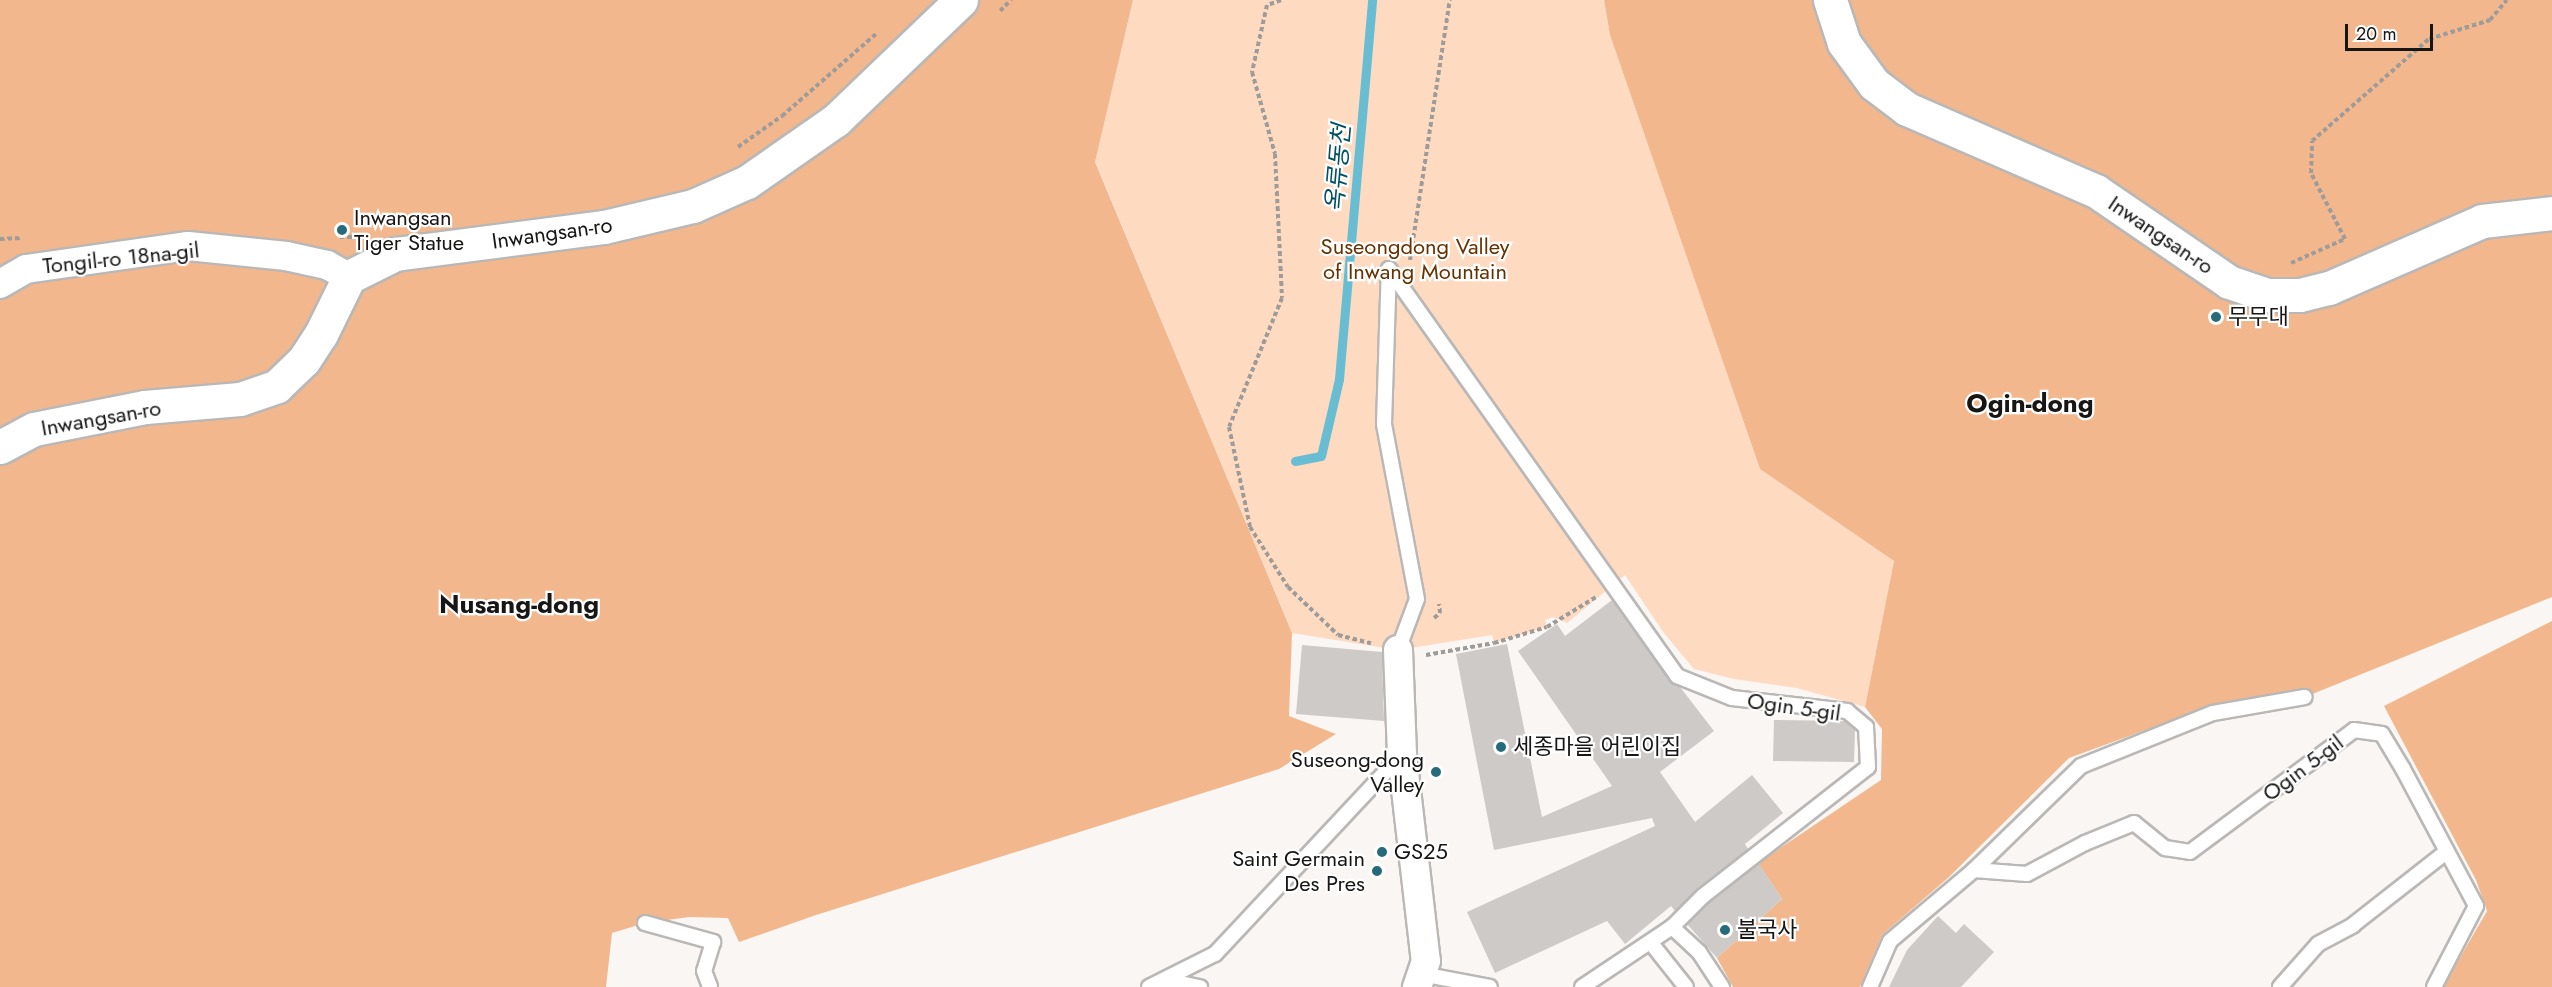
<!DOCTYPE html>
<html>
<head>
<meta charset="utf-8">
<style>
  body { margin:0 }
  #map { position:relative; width:2552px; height:987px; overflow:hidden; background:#f9f6f4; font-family:Jost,"Noto Sans KR",sans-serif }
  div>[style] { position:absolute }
  .green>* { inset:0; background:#fedac1 }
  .forest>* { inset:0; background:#f2b78d }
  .stream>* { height:9px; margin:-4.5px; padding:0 4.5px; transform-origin:4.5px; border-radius:4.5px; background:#68bdd2 }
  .building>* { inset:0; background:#cdcac8 }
  .path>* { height:4px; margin-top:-2px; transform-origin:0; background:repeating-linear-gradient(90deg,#9e9c9b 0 4.5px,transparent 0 7.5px) }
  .roads { filter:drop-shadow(2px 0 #bab8b6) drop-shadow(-2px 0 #bab8b6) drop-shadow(0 2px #bab8b6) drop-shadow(0 -2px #bab8b6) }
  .service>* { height:14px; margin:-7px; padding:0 7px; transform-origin:7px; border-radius:7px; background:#fff }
  .minor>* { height:28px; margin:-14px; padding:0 14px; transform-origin:14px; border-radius:14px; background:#fff }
  .tertiary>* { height:33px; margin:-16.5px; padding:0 16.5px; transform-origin:16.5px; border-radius:16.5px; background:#fff }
  .dots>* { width:16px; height:16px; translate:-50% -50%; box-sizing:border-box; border:3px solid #fff; border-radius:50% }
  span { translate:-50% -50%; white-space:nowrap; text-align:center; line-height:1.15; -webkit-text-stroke:4.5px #fff; paint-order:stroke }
  .poi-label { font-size:22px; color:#171615 }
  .left { translate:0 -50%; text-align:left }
  .right { translate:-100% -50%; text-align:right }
  .street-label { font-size:22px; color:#171615 }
  .park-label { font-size:22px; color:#673200 }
  .water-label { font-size:24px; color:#025161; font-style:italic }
  .quarter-label { font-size:26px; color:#171615; font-weight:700 }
  .scale { position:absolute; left:2345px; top:24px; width:88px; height:27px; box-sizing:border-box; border:3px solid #171615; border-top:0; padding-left:8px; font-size:18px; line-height:21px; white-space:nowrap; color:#171615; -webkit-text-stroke:4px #fff; paint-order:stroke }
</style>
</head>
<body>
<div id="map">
  <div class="green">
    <div style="clip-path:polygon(1133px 0,1604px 0,1610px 35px,1760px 469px,1894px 561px,1865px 707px,1797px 688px,1734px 679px,1694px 669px,1663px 632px,1625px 575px,1567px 623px,1553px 617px,1545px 620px,1547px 627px,1494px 643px,1492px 635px,1398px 650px,1292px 633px,1095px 161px)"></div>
  </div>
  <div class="forest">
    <div style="clip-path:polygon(0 0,1133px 0,1095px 162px,1292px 633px,1289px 716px,1336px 734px,1279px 769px,816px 915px,739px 942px,728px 918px,689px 917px,645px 923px,612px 933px,606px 987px,0 987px)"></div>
    <div style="clip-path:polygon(1604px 0,2552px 0,2552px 597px,2305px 697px,2214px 705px,2069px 758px,1949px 877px,1882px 935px,1860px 987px,1733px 987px,1717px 958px,1782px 899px,1758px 863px,1881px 780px,1882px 729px,1865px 707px,1894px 561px,1760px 469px,1610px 35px)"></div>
    <div style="clip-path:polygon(2552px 621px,2552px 987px,2443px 987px,2487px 911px,2476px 880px,2384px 706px)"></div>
  </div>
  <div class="stream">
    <div style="left:1295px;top:461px;width:26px;rotate:-11deg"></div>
    <div style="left:1321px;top:456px;width:79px;rotate:-76.8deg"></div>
    <div style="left:1339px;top:379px;width:380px;rotate:-85deg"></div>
  </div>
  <div class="building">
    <div style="clip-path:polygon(1612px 600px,1670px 681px,1680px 687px,1714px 731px,1660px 772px,1695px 822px,1752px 775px,1783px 813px,1745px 844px,1748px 849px,1697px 889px,1675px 911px,1671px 906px,1625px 944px,1607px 921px,1495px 973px,1467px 912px,1655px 826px,1652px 818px,1494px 850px,1456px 654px,1507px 644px,1542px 817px,1612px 786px,1518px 651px,1557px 624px,1565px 636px)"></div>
    <div style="clip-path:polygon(1302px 645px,1382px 652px,1384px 721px,1296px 714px)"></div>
    <div style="clip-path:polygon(1774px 720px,1845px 721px,1855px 729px,1854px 762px,1773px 761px)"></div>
    <div style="clip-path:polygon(1759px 864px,1782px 899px,1717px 958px,1687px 924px,1709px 903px)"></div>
    <div style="clip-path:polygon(1938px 916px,1956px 933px,1964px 924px,1994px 952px,1961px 987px,1889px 987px,1907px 950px)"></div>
  </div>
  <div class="path">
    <div style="left:1281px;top:0;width:15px;rotate:160deg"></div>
    <div style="left:1267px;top:5px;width:69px;rotate:102.6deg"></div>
    <div style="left:1252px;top:72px;width:85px;rotate:74.3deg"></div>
    <div style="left:1275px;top:154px;width:144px;rotate:87.2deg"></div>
    <div style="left:1282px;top:298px;width:139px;rotate:112.3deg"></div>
    <div style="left:1229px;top:427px;width:102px;rotate:78.1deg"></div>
    <div style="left:1250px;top:527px;width:71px;rotate:57.7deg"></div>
    <div style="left:1288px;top:587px;width:69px;rotate:43.8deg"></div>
    <div style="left:1338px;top:635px;width:34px;rotate:14deg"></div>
    <div style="left:1000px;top:11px;width:16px;rotate:-45deg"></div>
    <div style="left:738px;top:147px;width:54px;rotate:-35.2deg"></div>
    <div style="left:782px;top:116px;width:125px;rotate:-41.1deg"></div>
    <div style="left:340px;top:237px;width:17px"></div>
    <div style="left:0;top:239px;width:21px;rotate:-3deg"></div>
    <div style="left:1410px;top:260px;width:263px;rotate:-81.3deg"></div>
    <div style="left:2291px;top:263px;width:59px;rotate:-24deg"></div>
    <div style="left:2345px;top:239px;width:74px;rotate:-117.3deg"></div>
    <div style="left:2311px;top:173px;width:32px;rotate:-88deg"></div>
    <div style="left:2312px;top:141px;width:155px;rotate:-41.1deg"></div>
    <div style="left:2429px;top:39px;width:64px;rotate:-17.3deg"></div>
    <div style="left:2490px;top:20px;width:26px;rotate:-50deg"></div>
    <div style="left:1434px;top:618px;width:8px;rotate:-40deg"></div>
    <div style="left:1440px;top:613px;width:9px;rotate:-96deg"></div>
    <div style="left:1426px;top:655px;width:69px;rotate:-10deg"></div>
    <div style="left:1494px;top:643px;width:55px;rotate:-16.8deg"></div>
    <div style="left:1547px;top:627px;width:57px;rotate:-31.5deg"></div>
  </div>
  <div class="roads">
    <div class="service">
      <div style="left:1398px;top:650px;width:54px;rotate:-69.6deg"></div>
      <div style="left:1417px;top:599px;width:178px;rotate:-100.7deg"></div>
      <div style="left:1384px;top:424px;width:155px;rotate:-88.2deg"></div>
      <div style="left:1389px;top:269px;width:499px;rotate:54.7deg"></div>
      <div style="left:1677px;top:676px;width:59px;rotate:21.8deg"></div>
      <div style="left:1732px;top:698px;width:116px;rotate:6.4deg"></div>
      <div style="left:1847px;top:711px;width:25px;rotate:40deg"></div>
      <div style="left:1866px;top:727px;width:40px;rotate:87.1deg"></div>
      <div style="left:1868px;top:767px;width:209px;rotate:142deg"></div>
      <div style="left:1703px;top:896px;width:44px;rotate:135deg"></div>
      <div style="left:1974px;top:870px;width:149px;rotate:-44.2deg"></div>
      <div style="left:2081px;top:766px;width:142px;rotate:-21.9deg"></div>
      <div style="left:2213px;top:713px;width:93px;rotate:-9.9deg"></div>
      <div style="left:645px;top:923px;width:71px;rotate:15.6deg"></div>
      <div style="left:713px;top:942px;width:30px;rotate:107deg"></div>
      <div style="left:704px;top:971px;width:17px;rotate:69deg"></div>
      <div style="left:1651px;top:943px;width:56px;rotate:51.5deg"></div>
      <div style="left:1421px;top:974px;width:70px;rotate:10.7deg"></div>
      <div style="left:1166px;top:980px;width:35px;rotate:12deg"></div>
      <div style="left:1149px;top:987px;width:74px;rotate:-26.6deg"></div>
      <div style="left:1215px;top:954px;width:271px;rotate:-46.9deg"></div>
      <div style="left:1582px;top:987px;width:108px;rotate:-33.7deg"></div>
      <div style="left:1672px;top:927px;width:37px;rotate:43deg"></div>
      <div style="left:1699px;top:952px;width:42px;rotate:56.7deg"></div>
      <div style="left:1870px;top:987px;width:50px;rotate:-66.5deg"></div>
      <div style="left:1890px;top:941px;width:110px;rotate:-40.2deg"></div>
      <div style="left:1974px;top:870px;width:53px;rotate:4.3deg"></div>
      <div style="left:2027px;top:874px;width:66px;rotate:-28.1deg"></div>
      <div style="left:2085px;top:843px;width:53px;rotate:-22.2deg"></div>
      <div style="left:2134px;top:823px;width:40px;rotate:39deg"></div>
      <div style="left:2165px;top:848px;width:25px;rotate:9deg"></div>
      <div style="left:2190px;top:852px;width:204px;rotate:-36.6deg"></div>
      <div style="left:2354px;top:730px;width:28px;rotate:8deg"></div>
      <div style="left:2382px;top:734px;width:41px;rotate:59deg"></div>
      <div style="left:2403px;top:769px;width:155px;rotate:61.9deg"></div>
      <div style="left:2476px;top:906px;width:91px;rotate:117.4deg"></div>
      <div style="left:2280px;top:987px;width:57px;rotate:-48.5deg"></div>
      <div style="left:2318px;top:944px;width:40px;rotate:-28deg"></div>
      <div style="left:2353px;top:925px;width:118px;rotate:-38.1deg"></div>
    </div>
    <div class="minor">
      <div style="left:0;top:284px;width:30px;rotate:-30deg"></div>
      <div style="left:26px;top:269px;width:164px;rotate:-8.1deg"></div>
      <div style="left:188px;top:246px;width:99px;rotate:5.8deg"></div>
      <div style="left:286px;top:256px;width:42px;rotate:12.4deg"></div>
      <div style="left:327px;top:265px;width:25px;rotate:29deg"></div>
      <div style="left:1398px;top:650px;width:105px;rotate:87.8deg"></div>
      <div style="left:1402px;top:755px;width:207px;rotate:83.4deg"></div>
      <div style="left:1426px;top:961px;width:28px;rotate:109deg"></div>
    </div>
    <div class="tertiary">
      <div style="left:1830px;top:0;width:45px;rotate:72deg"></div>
      <div style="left:1844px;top:43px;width:51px;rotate:53.8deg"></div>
      <div style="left:1874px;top:84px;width:41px;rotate:37.1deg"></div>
      <div style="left:1907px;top:109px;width:206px;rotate:23.5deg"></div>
      <div style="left:2096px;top:191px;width:161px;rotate:34.4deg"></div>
      <div style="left:2229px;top:282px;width:40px;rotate:18.9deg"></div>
      <div style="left:2267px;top:295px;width:33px"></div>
      <div style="left:2300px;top:295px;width:30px;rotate:-14deg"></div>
      <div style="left:2329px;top:288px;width:167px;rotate:-23.6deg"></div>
      <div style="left:2482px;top:221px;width:70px;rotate:-6.5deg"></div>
      <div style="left:0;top:447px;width:38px;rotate:-28deg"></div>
      <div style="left:34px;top:429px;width:113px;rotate:-11.2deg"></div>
      <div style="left:145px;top:407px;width:95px;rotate:-4.8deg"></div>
      <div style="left:240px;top:399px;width:39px;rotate:-19deg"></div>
      <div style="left:277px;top:386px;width:37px;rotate:-44deg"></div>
      <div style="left:304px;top:360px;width:31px;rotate:-57deg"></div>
      <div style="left:321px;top:334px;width:64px;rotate:-63.8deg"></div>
      <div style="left:349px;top:277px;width:51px;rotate:-26.6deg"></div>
      <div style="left:395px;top:254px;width:211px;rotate:-7.4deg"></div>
      <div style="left:604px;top:227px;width:91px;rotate:-13.3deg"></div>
      <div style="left:693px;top:206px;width:59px;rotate:-24deg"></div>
      <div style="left:747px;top:182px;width:108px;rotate:-34.9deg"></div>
      <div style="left:836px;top:120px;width:173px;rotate:-43.8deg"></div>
    </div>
  </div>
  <div class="dots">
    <div style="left:342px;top:230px;background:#266b7b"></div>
    <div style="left:2216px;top:317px;background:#266b7b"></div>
    <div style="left:1501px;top:747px;background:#266b7b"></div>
    <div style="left:1436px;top:772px;background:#266b7b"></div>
    <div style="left:1382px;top:852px;background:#266b7b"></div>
    <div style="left:1377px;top:871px;background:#266b7b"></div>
    <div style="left:1725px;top:930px;background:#266b7b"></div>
  </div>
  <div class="poi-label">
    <span class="left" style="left:354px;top:230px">Inwangsan<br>Tiger Statue</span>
    <span class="left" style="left:2228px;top:317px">무무대</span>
    <span class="left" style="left:1513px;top:747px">세종마을 어린이집</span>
    <span class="right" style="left:1424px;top:772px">Suseong-dong<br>Valley</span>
    <span class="left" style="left:1394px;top:852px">GS25</span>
    <span class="right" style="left:1365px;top:871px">Saint Germain<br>Des Pres</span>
    <span class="left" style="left:1737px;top:930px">불국사</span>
  </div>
  <div class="street-label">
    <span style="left:552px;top:233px;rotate:-8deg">Inwangsan-ro</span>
    <span style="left:2161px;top:235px;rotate:34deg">Inwangsan-ro</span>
    <span style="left:121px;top:258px;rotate:-6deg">Tongil-ro 18na-gil</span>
    <span style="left:101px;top:418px;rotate:-10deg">Inwangsan-ro</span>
    <span style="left:1794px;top:707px;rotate:8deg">Ogin 5-gil</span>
    <span style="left:2303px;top:768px;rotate:-37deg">Ogin 5-gil</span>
  </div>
  <div class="park-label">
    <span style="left:1415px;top:259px">Suseongdong Valley<br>of Inwang Mountain</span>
  </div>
  <div class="water-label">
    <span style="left:1338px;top:168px;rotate:-85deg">옥류동천</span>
  </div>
  <div class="quarter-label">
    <span style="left:2030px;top:404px">Ogin-dong</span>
    <span style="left:519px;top:605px">Nusang-dong</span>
  </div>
  <div class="scale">20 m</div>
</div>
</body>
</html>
